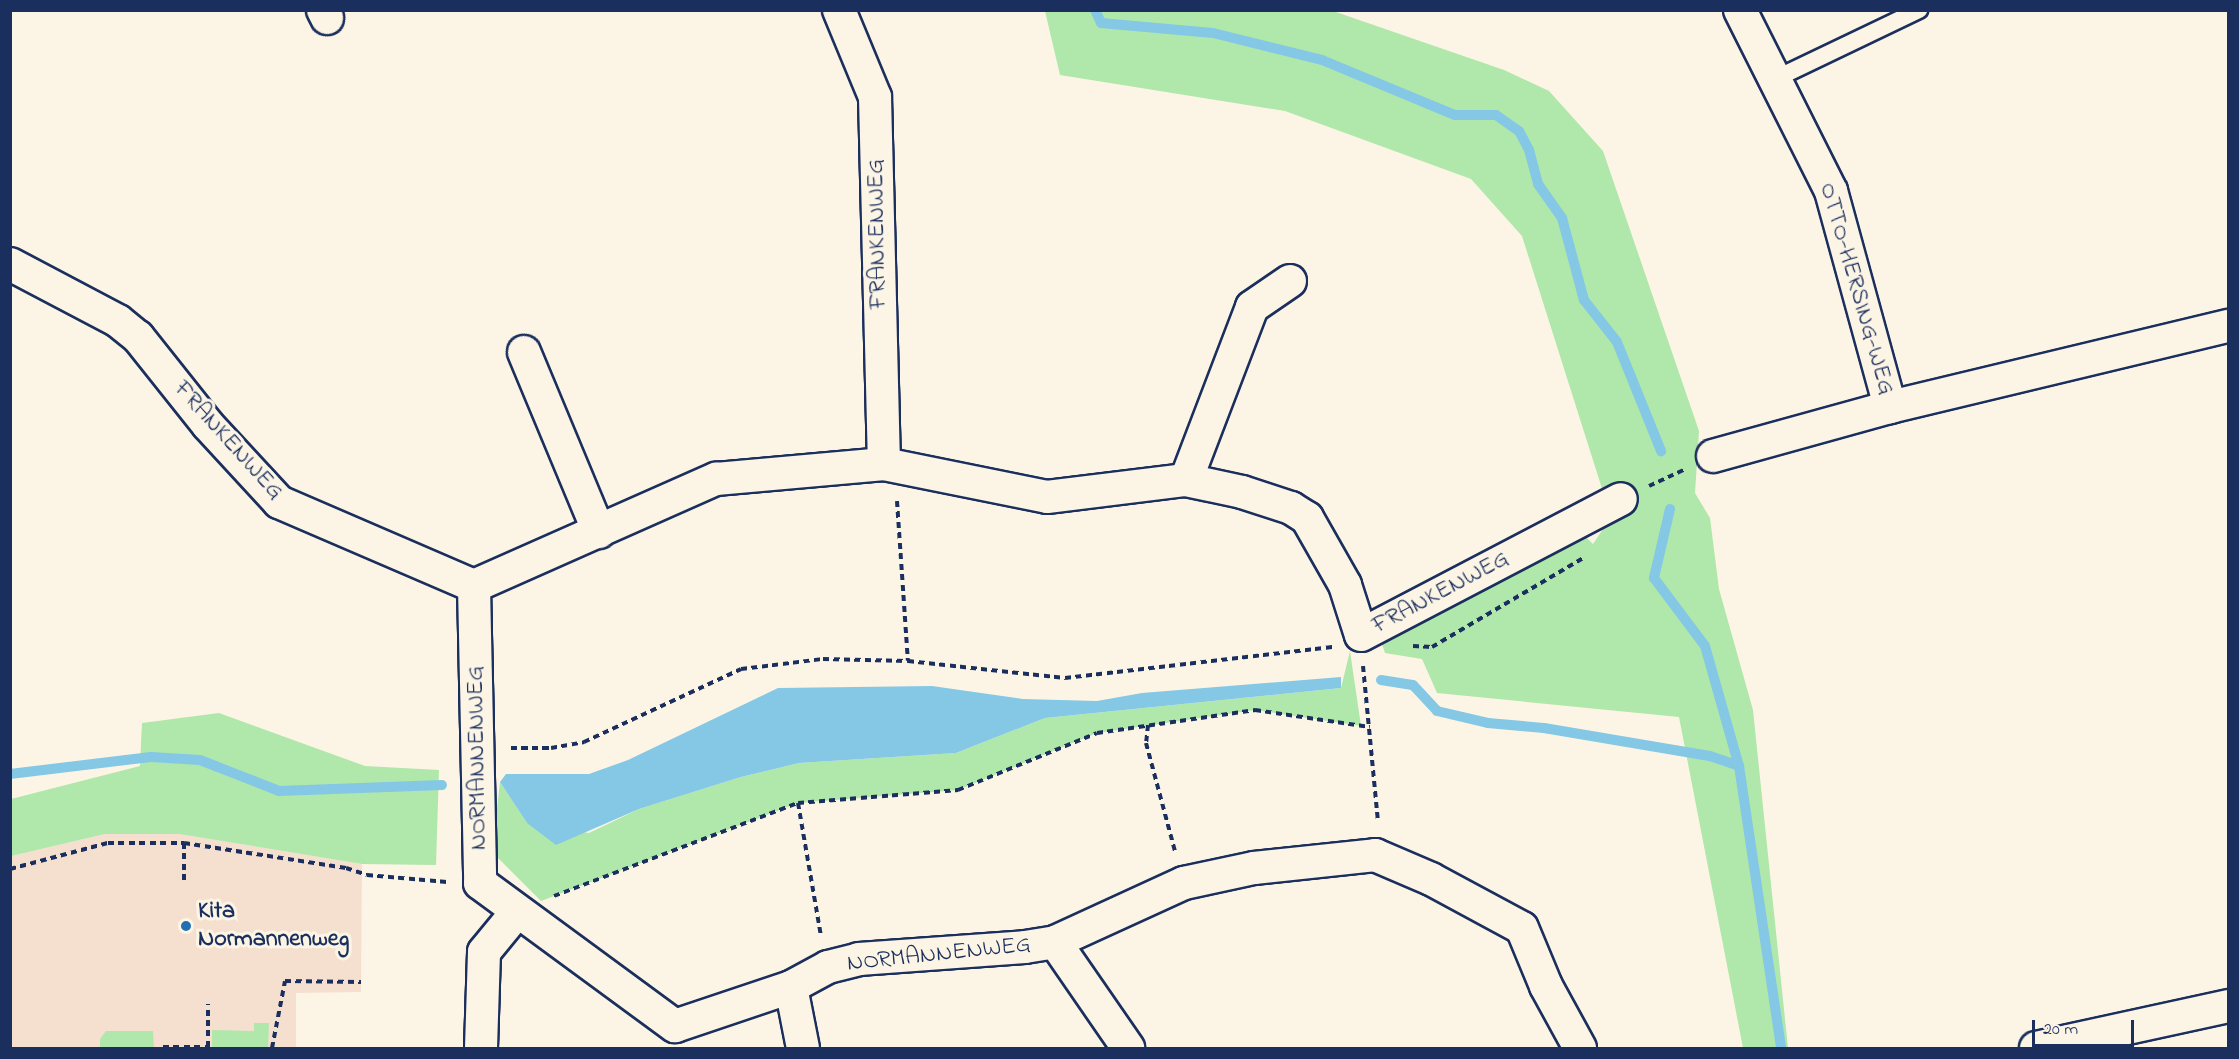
<!DOCTYPE html>
<html>
<head>
<meta charset="utf-8">
<style>
  body { margin:0 }
  #map { position:relative; width:2239px; height:1059px; overflow:hidden; background:#fcf5e5; font-family:"Indie Flower",sans-serif }
  div>[style] { position:absolute }
  .built>* { inset:0; background:#f5e0cf }
  .green>* { inset:0; background:#b0e7aa }
  .water>* { inset:0; background:#84c8e5 }
  .stream>* { height:10px; margin:-5px; padding:0 5px; transform-origin:5px; border-radius:5px; background:#84c8e5 }
  .path>* { height:4px; margin-top:-2px; transform-origin:0; background:repeating-linear-gradient(90deg,#1b2f5e 0 6px,transparent 0 10.5px) }
  .roads { filter:drop-shadow(2px 0 #1b2f5e) drop-shadow(-2px 0 #1b2f5e) drop-shadow(0 2px #1b2f5e) drop-shadow(0 -2px #1b2f5e) }
  .lane>* { height:16px; margin:-8px; padding:0 8px; transform-origin:8px; border-radius:8px; background:#fcf5e5 }
  .street>* { height:32px; margin:-16px; padding:0 16px; transform-origin:16px; border-radius:16px; background:#fcf5e5 }
  .dots>* { width:16px; height:16px; translate:-50% -50%; box-sizing:border-box; border:3px solid #fcf5e5; border-radius:50% }
  span { translate:-50% -50%; white-space:nowrap; text-align:center; line-height:1.15; -webkit-text-stroke:6px #fcf5e5; paint-order:stroke }
  .street-label { font-size:24px; color:#1b2f5e }
  .poi-label { font-size:24px; color:#1b2f5e; font-weight:700 }
  .left { translate:0 -50%; text-align:left }
  .frame { position:absolute; inset:0; border:12px solid #1b2f5e; pointer-events:none }
  .scale { position:absolute; left:2032px; top:1020px; width:102px; height:27px; box-sizing:border-box; border:3px solid #1b2f5e; border-top:0; padding-left:8px; font-size:18px; line-height:21px; white-space:nowrap; color:#1b2f5e; -webkit-text-stroke:4px #fcf5e5; paint-order:stroke }
</style>
</head>
<body>
<div id="map">
  <div class="built">
    <div style="clip-path:polygon(105px 834px,179px 834px,362px 864px,361px 992px,296px 993px,296px 1048px,11px 1048px,10px 856px)"></div>
  </div>
  <div class="green">
    <div style="clip-path:polygon(1045px 11px,1333px 11px,1504px 70px,1549px 91px,1603px 151px,1699px 431px,1695px 493px,1710px 518px,1719px 589px,1753px 710px,1788px 1048px,1743px 1048px,1679px 717px,1437px 693px,1422px 659px,1385px 653px,1381px 641px,1583px 534px,1593px 544px,1611px 517px,1522px 236px,1471px 179px,1285px 111px,1060px 75px)"></div>
    <div style="clip-path:polygon(1350px 651px,1361px 726px,1255px 710px,1097px 733px,958px 790px,798px 803px,541px 901px,492px 852px,500px 782px,527px 823px,589px 833px,639px 809px,741px 777px,799px 763px,956px 753px,1045px 718px,1341px 688px)"></div>
    <div style="clip-path:polygon(219px 713px,365px 766px,439px 770px,436px 865px,362px 864px,179px 834px,105px 834px,11px 856px,11px 799px,140px 766px,142px 723px)"></div>
    <div style="clip-path:polygon(254px 1023px,269px 1023px,268px 1048px,168px 1048px,212px 1047px,212px 1030px,254px 1031px)"></div>
    <div style="clip-path:polygon(106px 1031px,153px 1031px,154px 1048px,100px 1048px,100px 1039px)"></div>
  </div>
  <div class="water">
    <div style="clip-path:polygon(1341px 677px,1341px 688px,1045px 718px,956px 753px,799px 763px,741px 777px,639px 809px,556px 845px,527px 823px,500px 782px,506px 774px,589px 774px,628px 760px,778px 688px,932px 686px,1023px 699px,1097px 701px,1142px 693px)"></div>
  </div>
  <div class="stream">
    <div style="left:1095px;top:10px;width:14px;rotate:65deg"></div>
    <div style="left:1101px;top:23px;width:112px;rotate:5.1deg"></div>
    <div style="left:1213px;top:33px;width:112px;rotate:13.9deg"></div>
    <div style="left:1322px;top:60px;width:144px;rotate:22.5deg"></div>
    <div style="left:1455px;top:115px;width:41px"></div>
    <div style="left:1496px;top:115px;width:28px;rotate:35deg"></div>
    <div style="left:1519px;top:131px;width:21px;rotate:62deg"></div>
    <div style="left:1529px;top:150px;width:35px;rotate:75deg"></div>
    <div style="left:1538px;top:184px;width:42px;rotate:54.8deg"></div>
    <div style="left:1562px;top:218px;width:85px;rotate:75deg"></div>
    <div style="left:1584px;top:300px;width:53px;rotate:51.8deg"></div>
    <div style="left:1617px;top:342px;width:118px;rotate:68deg"></div>
    <div style="left:1670px;top:509px;width:71px;rotate:103.1deg"></div>
    <div style="left:1654px;top:578px;width:85px;rotate:53.1deg"></div>
    <div style="left:1705px;top:646px;width:125px;rotate:74.2deg"></div>
    <div style="left:1739px;top:766px;width:285px;rotate:81.5deg"></div>
    <div style="left:1381px;top:680px;width:32px;rotate:9deg"></div>
    <div style="left:1413px;top:685px;width:35px;rotate:47deg"></div>
    <div style="left:1437px;top:711px;width:52px;rotate:13.2deg"></div>
    <div style="left:1488px;top:723px;width:56px;rotate:5.1deg"></div>
    <div style="left:1544px;top:728px;width:168px;rotate:9.6deg"></div>
    <div style="left:1710px;top:756px;width:31px;rotate:19deg"></div>
    <div style="left:10px;top:774px;width:142px;rotate:-6.9deg"></div>
    <div style="left:151px;top:757px;width:49px;rotate:3.5deg"></div>
    <div style="left:200px;top:760px;width:85px;rotate:21.4deg"></div>
    <div style="left:279px;top:791px;width:163px;rotate:-2.1deg"></div>
  </div>
  <div class="path">
    <div style="left:1649px;top:486px;width:38px;rotate:-25deg"></div>
    <div style="left:897px;top:501px;width:160px;rotate:86.1deg"></div>
    <div style="left:1413px;top:646px;width:19px;rotate:3deg"></div>
    <div style="left:1432px;top:647px;width:178px;rotate:-30.5deg"></div>
    <div style="left:1363px;top:666px;width:157px;rotate:84.5deg"></div>
    <div style="left:1148px;top:725px;width:18px;rotate:96deg"></div>
    <div style="left:1146px;top:743px;width:112px;rotate:75deg"></div>
    <div style="left:511px;top:748px;width:40px"></div>
    <div style="left:551px;top:748px;width:34px;rotate:-10deg"></div>
    <div style="left:584px;top:742px;width:173px;rotate:-24.9deg"></div>
    <div style="left:741px;top:669px;width:83px;rotate:-7deg"></div>
    <div style="left:823px;top:659px;width:85px;rotate:1.3deg"></div>
    <div style="left:908px;top:661px;width:158px;rotate:6.2deg"></div>
    <div style="left:1065px;top:678px;width:269px;rotate:-6.6deg"></div>
    <div style="left:798px;top:803px;width:135px;rotate:80.2deg"></div>
    <div style="left:184px;top:843px;width:37px;rotate:90deg"></div>
    <div style="left:10px;top:869px;width:101px;rotate:-14.9deg"></div>
    <div style="left:108px;top:843px;width:76px"></div>
    <div style="left:184px;top:843px;width:164px;rotate:8.8deg"></div>
    <div style="left:346px;top:868px;width:22px;rotate:18deg"></div>
    <div style="left:367px;top:875px;width:80px;rotate:5deg"></div>
    <div style="left:554px;top:896px;width:261px;rotate:-20.9deg"></div>
    <div style="left:798px;top:803px;width:161px;rotate:-4.6deg"></div>
    <div style="left:958px;top:790px;width:150px;rotate:-22.3deg"></div>
    <div style="left:1097px;top:733px;width:160px;rotate:-8.3deg"></div>
    <div style="left:1255px;top:710px;width:116px;rotate:8.4deg"></div>
    <div style="left:163px;top:1047px;width:45px"></div>
    <div style="left:208px;top:1047px;width:43px;rotate:-90deg"></div>
    <div style="left:272px;top:1048px;width:68px;rotate:-79deg"></div>
    <div style="left:285px;top:981px;width:76px;rotate:0.8deg"></div>
  </div>
  <div class="roads">
    <div class="lane">
      <div style="left:1775px;top:79px;width:160px;rotate:-25.6deg"></div>
    </div>
    <div class="street">
      <div style="left:323px;top:10px;width:9px;rotate:63deg"></div>
      <div style="left:839px;top:10px;width:94px;rotate:67.5deg"></div>
      <div style="left:875px;top:97px;width:367px;rotate:88.6deg"></div>
      <div style="left:1740px;top:10px;width:203px;rotate:63.3deg"></div>
      <div style="left:1831px;top:191px;width:224px;rotate:74.7deg"></div>
      <div style="left:1890px;top:407px;width:348px;rotate:-13.5deg"></div>
      <div style="left:10px;top:264px;width:122px;rotate:27.8deg"></div>
      <div style="left:118px;top:321px;width:26px;rotate:39deg"></div>
      <div style="left:138px;top:337px;width:112px;rotate:51.5deg"></div>
      <div style="left:208px;top:425px;width:105px;rotate:47.3deg"></div>
      <div style="left:279px;top:502px;width:212px;rotate:23.3deg"></div>
      <div style="left:474px;top:586px;width:265px;rotate:-23.9deg"></div>
      <div style="left:716px;top:479px;width:169px;rotate:-5.1deg"></div>
      <div style="left:884px;top:464px;width:166px;rotate:11.4deg"></div>
      <div style="left:1047px;top:497px;width:140px;rotate:-7deg"></div>
      <div style="left:1186px;top:480px;width:57px;rotate:12.1deg"></div>
      <div style="left:1242px;top:492px;width:52px;rotate:18.1deg"></div>
      <div style="left:1291px;top:508px;width:19px;rotate:32deg"></div>
      <div style="left:1307px;top:518px;width:77px;rotate:60.4deg"></div>
      <div style="left:1345px;top:585px;width:52px;rotate:72.3deg"></div>
      <div style="left:1361px;top:635px;width:293px;rotate:-27.6deg"></div>
      <div style="left:524px;top:352px;width:195px;rotate:67.4deg"></div>
      <div style="left:1713px;top:456px;width:184px;rotate:-15.5deg"></div>
      <div style="left:1186px;top:480px;width:185px;rotate:-69.1deg"></div>
      <div style="left:1252px;top:307px;width:46px;rotate:-34.4deg"></div>
      <div style="left:474px;top:586px;width:297px;rotate:88.8deg"></div>
      <div style="left:480px;top:883px;width:242px;rotate:36.3deg"></div>
      <div style="left:675px;top:1026px;width:122px;rotate:-18.6deg"></div>
      <div style="left:791px;top:987px;width:42px;rotate:-28.4deg"></div>
      <div style="left:828px;top:967px;width:32px;rotate:-14deg"></div>
      <div style="left:859px;top:959px;width:166px;rotate:-4.1deg"></div>
      <div style="left:1025px;top:947px;width:30px;rotate:-9deg"></div>
      <div style="left:1055px;top:942px;width:142px;rotate:-24.6deg"></div>
      <div style="left:1184px;top:883px;width:72px;rotate:-12.1deg"></div>
      <div style="left:1254px;top:868px;width:122px;rotate:-6.1deg"></div>
      <div style="left:1375px;top:855px;width:61px;rotate:23.2deg"></div>
      <div style="left:1431px;top:879px;width:103px;rotate:28.3deg"></div>
      <div style="left:1522px;top:928px;width:63px;rotate:67.5deg"></div>
      <div style="left:1546px;top:986px;width:71px;rotate:61.3deg"></div>
      <div style="left:1055px;top:942px;width:129px;rotate:55.4deg"></div>
      <div style="left:791px;top:987px;width:62px;rotate:78.9deg"></div>
      <div style="left:481px;top:1048px;width:96px;rotate:-88.2deg"></div>
      <div style="left:484px;top:952px;width:50px;rotate:-50.6deg"></div>
      <div style="left:2036px;top:1048px;width:197px;rotate:-12.3deg"></div>
    </div>
  </div>
  <div class="dots">
    <div style="left:186px;top:926px;background:#1f6fb2"></div>
  </div>
  <div class="street-label">
    <span style="left:878px;top:234px;rotate:-91deg">FRANKENWEG</span>
    <span style="left:1856px;top:289px;rotate:74deg">OTTO-HERSING-WEG</span>
    <span style="left:228px;top:441px;rotate:48deg">FRANKENWEG</span>
    <span style="left:1441px;top:593px;rotate:-28deg">FRANKENWEG</span>
    <span style="left:478px;top:758px;rotate:-91deg">NORMANNENWEG</span>
    <span style="left:939px;top:955px;rotate:-6deg">NORMANNENWEG</span>
  </div>
  <div class="poi-label">
    <span class="left" style="left:198px;top:926px">Kita<br>Normannenweg</span>
  </div>
  <div class="frame"></div>
  <div class="scale">20 m</div>
</div>
</body>
</html>
